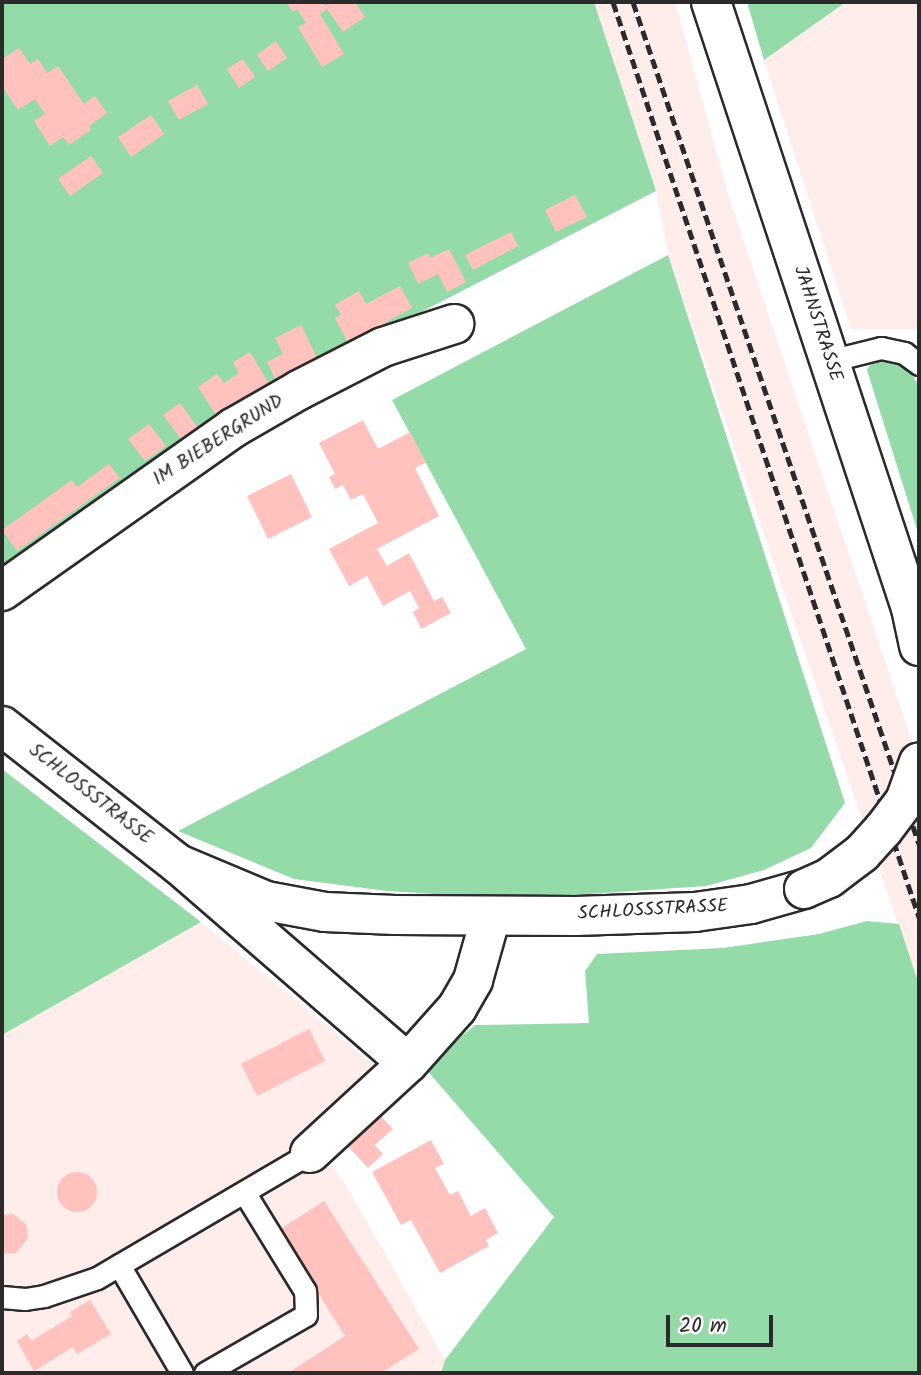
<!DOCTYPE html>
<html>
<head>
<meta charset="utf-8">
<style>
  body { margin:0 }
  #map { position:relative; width:921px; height:1375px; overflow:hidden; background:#fff; font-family:Kalam,sans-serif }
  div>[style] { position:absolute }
  .built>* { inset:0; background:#ffedec }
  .green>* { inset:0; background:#95dba9 }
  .building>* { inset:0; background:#ffc2bf }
  .round { border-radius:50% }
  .roads { filter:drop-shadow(2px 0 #2b2b2b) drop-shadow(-2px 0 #2b2b2b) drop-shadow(0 2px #2b2b2b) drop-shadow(0 -2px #2b2b2b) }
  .lane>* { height:21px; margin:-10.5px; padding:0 10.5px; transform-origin:10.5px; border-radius:10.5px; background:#fff }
  .street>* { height:38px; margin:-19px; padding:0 19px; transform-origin:19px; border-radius:19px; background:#fff }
  .rail>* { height:5px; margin-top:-2.5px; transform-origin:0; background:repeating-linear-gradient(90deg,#2b2b2b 0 10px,transparent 0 15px) }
  .bridges { filter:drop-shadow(2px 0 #2b2b2b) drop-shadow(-2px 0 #2b2b2b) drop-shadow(0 2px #2b2b2b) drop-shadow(0 -2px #2b2b2b) }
  .street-bridge>* { height:38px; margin:-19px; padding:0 19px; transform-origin:19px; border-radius:19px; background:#fff }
  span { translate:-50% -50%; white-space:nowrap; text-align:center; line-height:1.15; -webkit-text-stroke:5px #fff; paint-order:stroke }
  .street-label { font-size:19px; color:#2b2b2b }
  .frame { position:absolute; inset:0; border:4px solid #2b2b2b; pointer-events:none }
  .scale { position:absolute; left:666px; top:1315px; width:107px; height:32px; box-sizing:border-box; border:4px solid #2b2b2b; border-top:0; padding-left:9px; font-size:21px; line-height:24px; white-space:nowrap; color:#2b2b2b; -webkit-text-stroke:5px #fff; paint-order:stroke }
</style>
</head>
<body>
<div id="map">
  <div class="built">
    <div style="clip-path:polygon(594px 2px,675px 2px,729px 197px,919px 763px,919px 985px,668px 255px,656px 191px)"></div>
    <div style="clip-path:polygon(846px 2px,919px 2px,919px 332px,918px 329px,851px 329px,764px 60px)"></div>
    <div style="clip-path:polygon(201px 922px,379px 1069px,308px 1135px,346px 1185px,445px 1360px,441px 1373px,2px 1373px,2px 1035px)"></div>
  </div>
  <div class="green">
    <div style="clip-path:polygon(2px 2px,594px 2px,656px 191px,320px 364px,2px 573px)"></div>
    <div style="clip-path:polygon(747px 2px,846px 2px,764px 60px)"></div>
    <div style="clip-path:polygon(668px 255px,845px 803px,811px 848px,764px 870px,706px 886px,515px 899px,387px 891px,294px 879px,178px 831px,526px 649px,392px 400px)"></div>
    <div style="clip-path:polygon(882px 361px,901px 364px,911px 372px,919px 387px,919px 536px,867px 370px,870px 365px)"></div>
    <div style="clip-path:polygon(2px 769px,201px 922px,2px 1035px)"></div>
    <div style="clip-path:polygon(867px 921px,899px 924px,919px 985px,919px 1373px,441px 1373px,445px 1360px,554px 1217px,424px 1067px,475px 1025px,589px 1023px,585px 971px,597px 954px,723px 948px,819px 934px)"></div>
  </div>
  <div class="building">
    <div style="clip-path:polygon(286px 2px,323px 2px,325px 6px,332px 2px,355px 2px,365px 17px,343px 32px,327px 9px,320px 14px,344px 54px,322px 67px,298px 27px,306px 23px,297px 9px,293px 12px)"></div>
    <div style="clip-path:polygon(276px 41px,287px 58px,268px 71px,257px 55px)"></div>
    <div style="clip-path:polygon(19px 48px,30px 64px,38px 59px,47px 73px,58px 66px,84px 104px,95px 96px,107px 113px,89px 126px,91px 130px,69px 145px,63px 137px,50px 146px,34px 121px,45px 114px,35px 99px,18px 110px,2px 86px,2px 59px)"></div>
    <div style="clip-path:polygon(243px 59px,255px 77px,239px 88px,227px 69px)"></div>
    <div style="clip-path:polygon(197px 85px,208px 104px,179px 120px,168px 101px)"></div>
    <div style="clip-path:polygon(151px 115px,164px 134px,131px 157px,118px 137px)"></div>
    <div style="clip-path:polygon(91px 156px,103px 173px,70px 196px,58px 179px)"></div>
    <div style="clip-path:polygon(575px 195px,587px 217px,556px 232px,545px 210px)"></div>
    <div style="clip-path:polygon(511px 232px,518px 246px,473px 270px,465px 255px)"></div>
    <div style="clip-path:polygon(449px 249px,466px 282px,447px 292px,438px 274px,418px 284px,408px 263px,428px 253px,430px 258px)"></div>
    <div style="clip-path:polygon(400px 286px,412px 308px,348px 343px,335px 318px,341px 315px,335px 305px,359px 291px,366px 304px)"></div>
    <div style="clip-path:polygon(301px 325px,320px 364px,278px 385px,267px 362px,283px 354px,275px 338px)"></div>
    <div style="clip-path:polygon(250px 352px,271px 387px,218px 418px,198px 387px,217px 374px,224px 383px,239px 373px,233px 362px)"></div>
    <div style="clip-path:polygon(180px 403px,200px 431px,183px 442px,163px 415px)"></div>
    <div style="clip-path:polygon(363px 420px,378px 449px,410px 432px,426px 463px,415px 468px,439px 516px,377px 549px,387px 566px,409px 553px,434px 601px,442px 597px,451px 613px,421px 629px,413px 612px,419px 608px,410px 591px,383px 606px,367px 576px,349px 586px,329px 549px,378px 523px,363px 494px,351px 500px,343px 485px,335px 489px,329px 477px,335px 474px,319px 443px)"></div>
    <div style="clip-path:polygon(149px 424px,166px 446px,145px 461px,128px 439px)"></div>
    <div style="clip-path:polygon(109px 464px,120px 478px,17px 551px,2px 530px,72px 480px,77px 487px)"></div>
    <div style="clip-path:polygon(291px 474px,312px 517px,268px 539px,247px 496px)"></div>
    <div style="clip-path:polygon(309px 1029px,325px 1061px,257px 1096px,241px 1064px)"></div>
    <div style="clip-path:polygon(378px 1113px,393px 1129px,375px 1145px,383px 1154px,368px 1168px,345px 1143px)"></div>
    <div style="clip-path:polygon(431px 1140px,444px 1164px,435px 1168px,450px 1195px,458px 1191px,471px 1216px,485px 1208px,498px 1233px,486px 1240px,489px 1246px,440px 1273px,411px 1220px,401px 1225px,372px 1172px)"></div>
    <div class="round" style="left:57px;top:1172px;width:40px;height:40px"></div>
    <div style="clip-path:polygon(324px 1201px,419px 1349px,381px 1373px,288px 1373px,345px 1336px,279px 1230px)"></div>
    <div style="clip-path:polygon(13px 1214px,26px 1224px,28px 1238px,16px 1253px,2px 1253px,2px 1215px)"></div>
    <div style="clip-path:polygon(90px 1300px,111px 1334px,77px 1354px,73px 1347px,34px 1371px,17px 1341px,27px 1334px,31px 1341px,72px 1316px,70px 1312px)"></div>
  </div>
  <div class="roads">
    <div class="lane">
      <div style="left:829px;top:361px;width:54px;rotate:-14deg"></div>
      <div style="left:881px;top:348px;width:24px;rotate:12deg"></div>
      <div style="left:904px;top:353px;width:19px;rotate:36deg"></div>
      <div style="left:119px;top:1265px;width:125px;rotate:59.7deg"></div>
      <div style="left:2px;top:1297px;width:23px;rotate:5deg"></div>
      <div style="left:25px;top:1299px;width:19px;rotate:-9deg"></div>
      <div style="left:44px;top:1296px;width:56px;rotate:-18.8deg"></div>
      <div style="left:97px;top:1278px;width:247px;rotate:-30.4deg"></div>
      <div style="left:205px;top:1373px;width:116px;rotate:-29.9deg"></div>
      <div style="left:306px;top:1315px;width:24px;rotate:-92deg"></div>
      <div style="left:305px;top:1291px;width:116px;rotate:-121.6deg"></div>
    </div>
    <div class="street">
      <div style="left:711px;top:2px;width:638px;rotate:71.74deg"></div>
      <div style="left:911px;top:608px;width:39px;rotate:78deg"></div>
      <div style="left:2px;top:591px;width:283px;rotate:-35.2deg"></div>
      <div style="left:233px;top:428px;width:76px;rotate:-29.9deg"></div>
      <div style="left:299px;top:390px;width:94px;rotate:-27.1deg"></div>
      <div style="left:383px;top:347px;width:75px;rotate:-17.9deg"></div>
      <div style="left:2px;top:726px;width:224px;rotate:38.1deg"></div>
      <div style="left:178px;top:864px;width:304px;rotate:40.9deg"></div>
      <div style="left:178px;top:864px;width:95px;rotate:22.8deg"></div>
      <div style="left:266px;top:901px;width:60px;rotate:10.6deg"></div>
      <div style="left:325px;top:912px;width:70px;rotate:2.5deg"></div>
      <div style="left:395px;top:915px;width:181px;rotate:0.3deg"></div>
      <div style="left:576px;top:916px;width:119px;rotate:-1.9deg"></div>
      <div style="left:695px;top:912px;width:57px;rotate:-8.1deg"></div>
      <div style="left:751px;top:904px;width:55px;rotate:-15.8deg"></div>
      <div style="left:310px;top:1153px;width:133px;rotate:-42.6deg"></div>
      <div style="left:408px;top:1063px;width:74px;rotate:-48.3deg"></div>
      <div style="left:457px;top:1008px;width:32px;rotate:-60deg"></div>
      <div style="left:473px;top:980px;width:66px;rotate:-74.3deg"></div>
    </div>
  </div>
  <div class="rail">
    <div style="left:613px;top:2px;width:965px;rotate:71.51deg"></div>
    <div style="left:633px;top:2px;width:889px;rotate:71.24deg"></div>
  </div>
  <div class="bridges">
    <div class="street-bridge">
      <div style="left:804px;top:889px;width:27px;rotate:-24deg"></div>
      <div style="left:829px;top:878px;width:41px;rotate:-37.1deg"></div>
      <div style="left:862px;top:853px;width:31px;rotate:-48deg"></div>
      <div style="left:883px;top:830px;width:36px;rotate:-53deg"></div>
      <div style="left:905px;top:801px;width:41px;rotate:-70.3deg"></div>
    </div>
  </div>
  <div class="street-label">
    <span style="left:817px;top:324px;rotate:72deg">JAHNSTRASSE</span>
    <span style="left:219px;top:441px;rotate:-33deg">IM BIEBERGRUND</span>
    <span style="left:90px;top:795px;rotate:38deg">SCHLOSSSTRASSE</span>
    <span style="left:653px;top:911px;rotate:-3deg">SCHLOSSSTRASSE</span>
  </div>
  <div class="frame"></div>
  <div class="scale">20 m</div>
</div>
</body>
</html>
